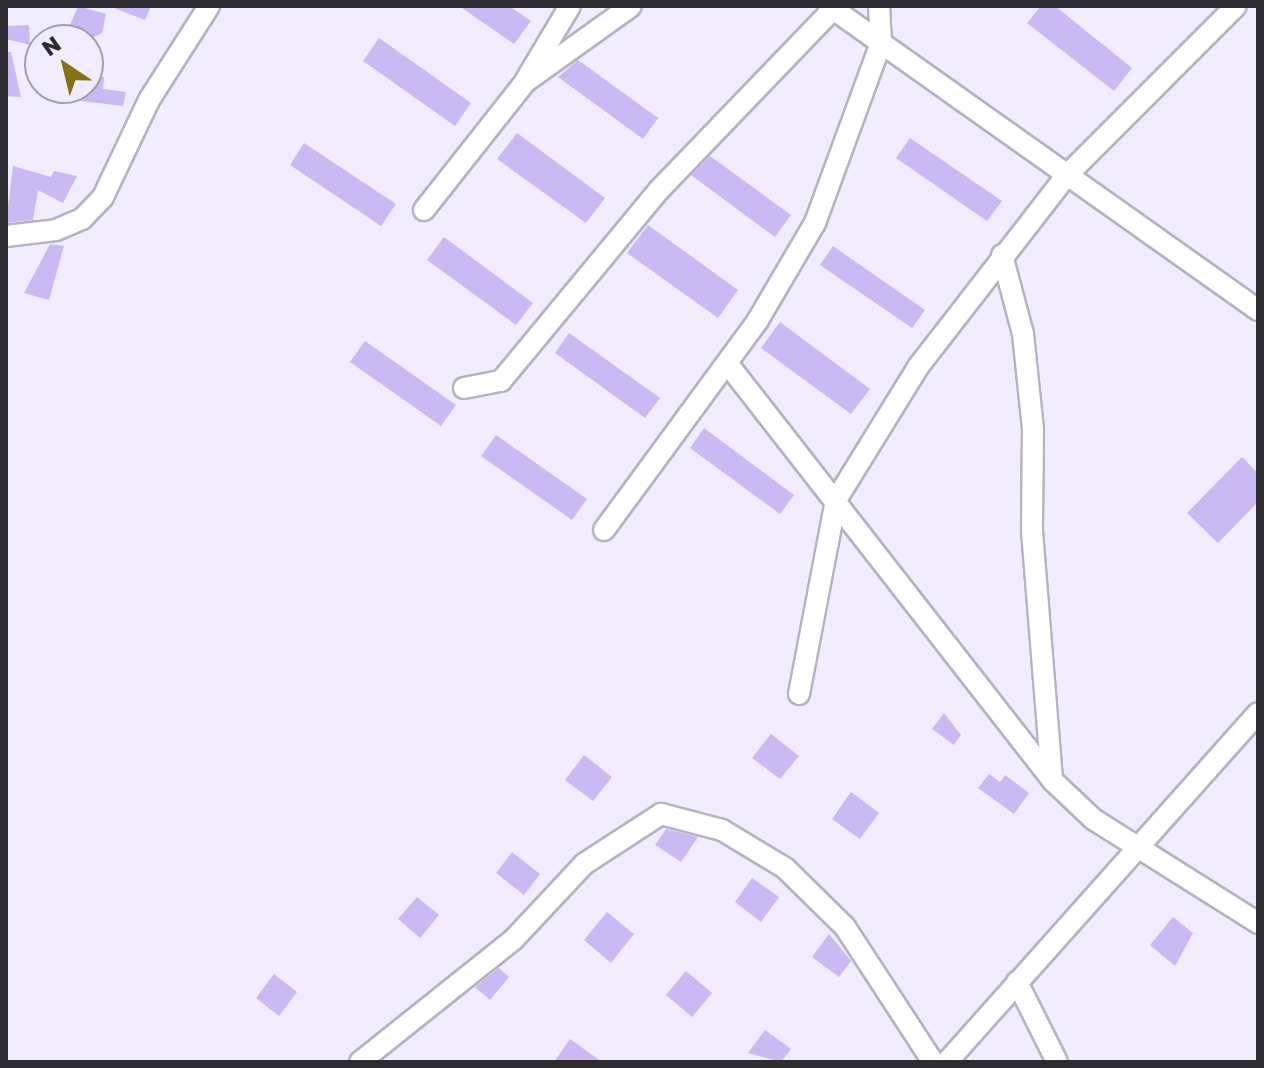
<!DOCTYPE html>
<html>
<head>
<meta charset="utf-8">
<style>
  body { margin:0 }
  #map { position:relative; width:1264px; height:1068px; overflow:hidden; background:#f1ecfe; font-family:"Golos Text",sans-serif }
  div>[style] { position:absolute }
  .building>* { inset:0; background:#cbb9f4 }
  .roads { filter:drop-shadow(2px 0 #b7b2c3) drop-shadow(-2px 0 #b7b2c3) drop-shadow(0 2px #b7b2c3) drop-shadow(0 -2px #b7b2c3) }
  .minor>* { height:20px; margin:-10px; padding:0 10px; transform-origin:10px; border-radius:10px; background:#fff }
  span { translate:-50% -50%; white-space:nowrap; text-align:center; line-height:1.15; -webkit-text-stroke:7px #f1ecfe; paint-order:stroke }
  .frame { position:absolute; inset:0; border:8px solid #2e2c33; pointer-events:none }
  .north { position:absolute; left:24px; top:24px; width:80px; height:80px; box-sizing:border-box; background:#f1ecfe; border:2px solid #a39fad; border-radius:50%; rotate:325deg; font-size:22px; font-weight:700; line-height:32px; text-align:center; color:#2e2c33 }
  .north::after { content:''; display:block; margin:auto; width:28px; height:36px; background:#857212; clip-path:polygon(50% 0,100% 100%,50% 72%,0 100%) }
</style>
</head>
<body>
<div id="map">
  <div class="building">
    <div style="clip-path:polygon(78px 6px,106px 14px,102px 33px,90px 39px,67px 32px)"></div>
    <div style="clip-path:polygon(109px 6px,151px 6px,145px 20px)"></div>
    <div style="clip-path:polygon(459px 6px,509px 6px,531px 21px,514px 44px)"></div>
    <div style="clip-path:polygon(1041px 6px,1055px 6px,1132px 68px,1114px 91px,1027px 23px)"></div>
    <div style="clip-path:polygon(29px 25px,30px 45px,6px 39px,6px 26px)"></div>
    <div style="clip-path:polygon(379px 38px,471px 103px,455px 126px,363px 61px)"></div>
    <div style="clip-path:polygon(6px 52px,11px 52px,21px 97px,6px 96px)"></div>
    <div style="clip-path:polygon(578px 60px,658px 118px,643px 139px,558px 77px)"></div>
    <div style="clip-path:polygon(89px 76px,104px 77px,103px 89px,126px 92px,123px 106px,72px 100px,73px 88px,89px 88px)"></div>
    <div style="clip-path:polygon(517px 133px,605px 198px,586px 223px,497px 159px)"></div>
    <div style="clip-path:polygon(910px 138px,1002px 201px,987px 221px,896px 158px)"></div>
    <div style="clip-path:polygon(304px 143px,396px 204px,381px 226px,290px 165px)"></div>
    <div style="clip-path:polygon(710px 156px,791px 215px,775px 237px,691px 175px)"></div>
    <div style="clip-path:polygon(13px 166px,51px 177px,54px 171px,77px 176px,63px 203px,38px 190px,33px 220px,6px 223px)"></div>
    <div style="clip-path:polygon(648px 225px,738px 290px,718px 318px,627px 253px)"></div>
    <div style="clip-path:polygon(444px 237px,533px 303px,516px 325px,427px 260px)"></div>
    <div style="clip-path:polygon(50px 244px,64px 246px,49px 300px,24px 293px)"></div>
    <div style="clip-path:polygon(833px 246px,925px 310px,912px 328px,820px 265px)"></div>
    <div style="clip-path:polygon(780px 322px,870px 389px,851px 414px,761px 348px)"></div>
    <div style="clip-path:polygon(569px 333px,660px 398px,645px 418px,555px 353px)"></div>
    <div style="clip-path:polygon(365px 341px,456px 405px,441px 426px,350px 362px)"></div>
    <div style="clip-path:polygon(704px 428px,794px 495px,780px 514px,690px 448px)"></div>
    <div style="clip-path:polygon(496px 435px,587px 499px,572px 520px,481px 456px)"></div>
    <div style="clip-path:polygon(1242px 457px,1258px 473px,1258px 502px,1218px 543px,1187px 513px)"></div>
    <div style="clip-path:polygon(944px 713px,961px 735px,954px 745px,932px 729px)"></div>
    <div style="clip-path:polygon(771px 734px,799px 756px,780px 779px,752px 758px)"></div>
    <div style="clip-path:polygon(584px 755px,612px 777px,593px 801px,565px 780px)"></div>
    <div style="clip-path:polygon(989px 774px,1000px 782px,1005px 775px,1029px 793px,1014px 814px,978px 788px)"></div>
    <div style="clip-path:polygon(851px 792px,879px 813px,860px 839px,832px 819px)"></div>
    <div style="clip-path:polygon(666px 829px,698px 837px,681px 862px,655px 845px)"></div>
    <div style="clip-path:polygon(512px 852px,540px 874px,524px 895px,496px 873px)"></div>
    <div style="clip-path:polygon(752px 878px,779px 897px,761px 922px,735px 902px)"></div>
    <div style="clip-path:polygon(417px 897px,439px 915px,420px 938px,398px 919px)"></div>
    <div style="clip-path:polygon(607px 912px,634px 934px,611px 963px,584px 940px)"></div>
    <div style="clip-path:polygon(1173px 917px,1193px 933px,1175px 966px,1150px 945px)"></div>
    <div style="clip-path:polygon(829px 934px,851px 961px,839px 977px,812px 957px)"></div>
    <div style="clip-path:polygon(499px 968px,509px 977px,490px 1000px,475px 987px)"></div>
    <div style="clip-path:polygon(686px 971px,712px 993px,692px 1017px,666px 995px)"></div>
    <div style="clip-path:polygon(274px 974px,297px 992px,279px 1016px,256px 998px)"></div>
    <div style="clip-path:polygon(765px 1030px,791px 1049px,781px 1062px,748px 1053px)"></div>
    <div style="clip-path:polygon(570px 1039px,602px 1062px,554px 1062px)"></div>
  </div>
  <div class="roads">
    <div class="minor">
      <div style="left:829px;top:6px;width:526px;rotate:35.32deg"></div>
      <div style="left:527px;top:78px;width:84px;rotate:-59.2deg"></div>
      <div style="left:424px;top:210px;width:163px;rotate:-51.7deg"></div>
      <div style="left:525px;top:82px;width:130px;rotate:-35.6deg"></div>
      <div style="left:6px;top:236px;width:50px;rotate:-6.8deg"></div>
      <div style="left:56px;top:230px;width:28px;rotate:-23deg"></div>
      <div style="left:82px;top:219px;width:30px;rotate:-46deg"></div>
      <div style="left:103px;top:197px;width:107px;rotate:-64.6deg"></div>
      <div style="left:149px;top:100px;width:112px;rotate:-57.4deg"></div>
      <div style="left:1002px;top:255px;width:82px;rotate:75.1deg"></div>
      <div style="left:1023px;top:334px;width:96px;rotate:84deg"></div>
      <div style="left:1033px;top:429px;width:102px;rotate:90.6deg"></div>
      <div style="left:1032px;top:531px;width:249px;rotate:85.4deg"></div>
      <div style="left:727px;top:363px;width:530px;rotate:52.05deg"></div>
      <div style="left:1053px;top:781px;width:55px;rotate:43.5deg"></div>
      <div style="left:1093px;top:819px;width:195px;rotate:32.2deg"></div>
      <div style="left:464px;top:388px;width:38px;rotate:-11deg"></div>
      <div style="left:501px;top:381px;width:248px;rotate:-50.4deg"></div>
      <div style="left:659px;top:190px;width:251px;rotate:-46.1deg"></div>
      <div style="left:604px;top:530px;width:260px;rotate:-53.7deg"></div>
      <div style="left:758px;top:320px;width:113px;rotate:-59.6deg"></div>
      <div style="left:815px;top:223px;width:192px;rotate:-69.9deg"></div>
      <div style="left:881px;top:43px;width:37px;rotate:-93deg"></div>
      <div style="left:799px;top:694px;width:197px;rotate:-79.2deg"></div>
      <div style="left:836px;top:500px;width:156px;rotate:-58.3deg"></div>
      <div style="left:918px;top:367px;width:242px;rotate:-52.2deg"></div>
      <div style="left:1066px;top:176px;width:240px;rotate:-45deg"></div>
      <div style="left:1017px;top:982px;width:89px;rotate:63.4deg"></div>
      <div style="left:360px;top:1062px;width:196px;rotate:-38.6deg"></div>
      <div style="left:513px;top:940px;width:104px;rotate:-46.9deg"></div>
      <div style="left:584px;top:864px;width:92px;rotate:-33deg"></div>
      <div style="left:661px;top:814px;width:63px;rotate:14.7deg"></div>
      <div style="left:722px;top:830px;width:74px;rotate:31.1deg"></div>
      <div style="left:785px;top:868px;width:84px;rotate:44.5deg"></div>
      <div style="left:845px;top:927px;width:161px;rotate:56.9deg"></div>
      <div style="left:947px;top:1062px;width:467px;rotate:-48.3deg"></div>
    </div>
  </div>
  <div class="frame"></div>
  <div class="north">N</div>
</div>
</body>
</html>
